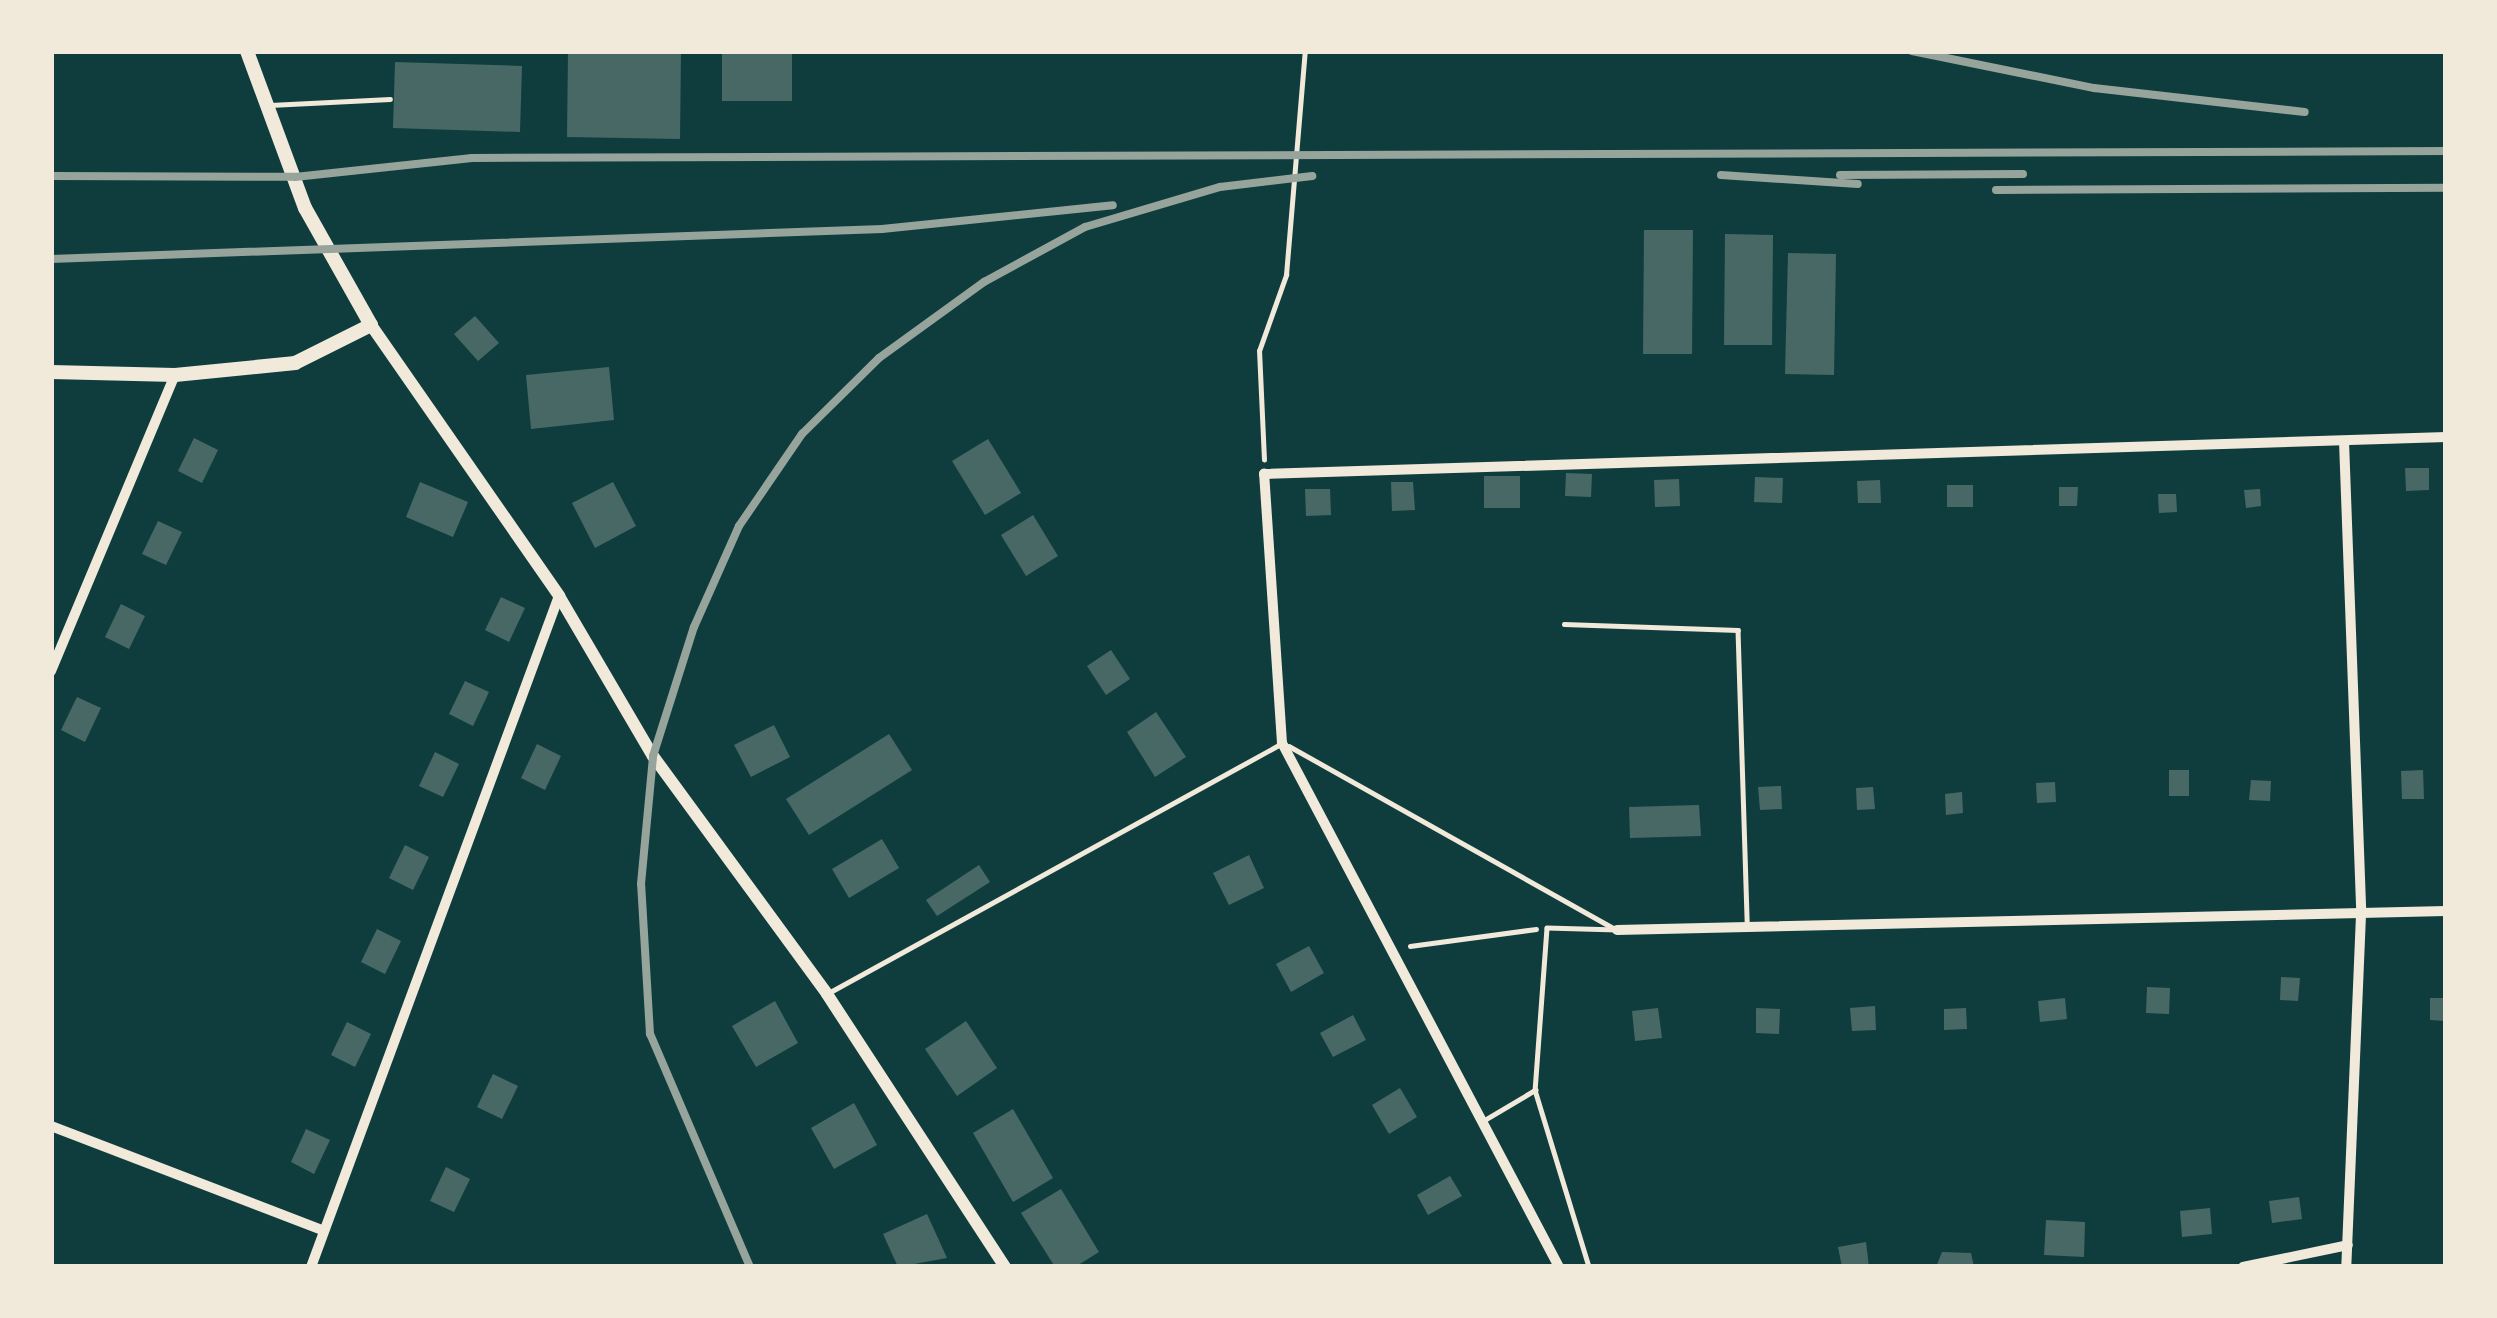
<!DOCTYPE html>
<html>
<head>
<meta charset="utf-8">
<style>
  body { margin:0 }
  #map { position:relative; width:2497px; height:1318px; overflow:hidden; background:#0f3d3e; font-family:"Fira Sans",sans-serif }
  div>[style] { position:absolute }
  .building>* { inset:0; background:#486865 }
  .path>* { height:4.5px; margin:-2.25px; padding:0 2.25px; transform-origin:2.25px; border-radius:2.25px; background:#f1e9da }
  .service>* { height:4.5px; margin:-2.25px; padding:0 2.25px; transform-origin:2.25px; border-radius:2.25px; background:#f1e9da }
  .minor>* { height:10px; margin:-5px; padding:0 5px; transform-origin:5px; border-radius:5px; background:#f1e9da }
  .tertiary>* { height:12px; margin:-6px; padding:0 6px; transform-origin:6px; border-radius:6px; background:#f1e9da }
  .secondary>* { height:14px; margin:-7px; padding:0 7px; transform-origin:7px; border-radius:7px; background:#f1e9da }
  .rail>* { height:8px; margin:-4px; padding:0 4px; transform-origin:4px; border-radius:4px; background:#97a49c }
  span { translate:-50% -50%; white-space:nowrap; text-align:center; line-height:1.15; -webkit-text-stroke:12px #f1e9da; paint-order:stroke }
  .frame { position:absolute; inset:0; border:54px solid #f1e9da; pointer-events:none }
</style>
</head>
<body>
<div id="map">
  <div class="building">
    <div style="clip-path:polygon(568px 51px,681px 51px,680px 139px,567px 137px)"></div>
    <div style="clip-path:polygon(722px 51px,792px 51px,792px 101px,722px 101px)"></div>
    <div style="clip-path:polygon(395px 62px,522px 66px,520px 132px,393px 128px)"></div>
    <div style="clip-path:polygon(1644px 230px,1693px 230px,1692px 354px,1643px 354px)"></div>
    <div style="clip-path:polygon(1725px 234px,1773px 235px,1772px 345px,1724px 345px)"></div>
    <div style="clip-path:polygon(1788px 253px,1836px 254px,1834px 375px,1785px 374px)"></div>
    <div style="clip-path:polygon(475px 316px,499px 343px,478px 361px,454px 334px)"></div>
    <div style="clip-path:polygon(609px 367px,614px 420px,531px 429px,526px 375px)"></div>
    <div style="clip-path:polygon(194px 438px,218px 450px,202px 483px,178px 471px)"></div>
    <div style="clip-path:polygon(988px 439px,1021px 493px,985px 515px,952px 461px)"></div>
    <div style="clip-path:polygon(2405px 468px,2429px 468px,2429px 490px,2406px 491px)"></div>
    <div style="clip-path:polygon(1566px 473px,1592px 474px,1591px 497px,1565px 496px)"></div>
    <div style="clip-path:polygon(1484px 476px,1520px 476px,1520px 508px,1484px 508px)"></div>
    <div style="clip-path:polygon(1755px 477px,1783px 478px,1782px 503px,1754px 502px)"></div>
    <div style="clip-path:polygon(1679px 479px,1680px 506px,1655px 507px,1654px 480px)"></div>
    <div style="clip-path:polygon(1880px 480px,1881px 503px,1858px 503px,1857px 481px)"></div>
    <div style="clip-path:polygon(420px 482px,468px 502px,453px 537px,406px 517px)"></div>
    <div style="clip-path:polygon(613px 482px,636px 526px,595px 548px,572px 503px)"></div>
    <div style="clip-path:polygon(1391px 482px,1413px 482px,1415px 510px,1392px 511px)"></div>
    <div style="clip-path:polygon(1947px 485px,1973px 485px,1973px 507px,1947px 507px)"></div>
    <div style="clip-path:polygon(2059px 487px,2078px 487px,2077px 506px,2059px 506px)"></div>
    <div style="clip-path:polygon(1305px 489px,1330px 489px,1331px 515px,1306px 516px)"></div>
    <div style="clip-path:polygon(2260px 489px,2261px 506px,2246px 508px,2244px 490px)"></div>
    <div style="clip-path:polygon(2158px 494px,2176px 494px,2177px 512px,2159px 513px)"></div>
    <div style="clip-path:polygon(1033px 515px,1058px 556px,1026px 576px,1001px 535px)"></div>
    <div style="clip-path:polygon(158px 521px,182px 532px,166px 565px,142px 554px)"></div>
    <div style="clip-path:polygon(501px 597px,525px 608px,509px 642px,485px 630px)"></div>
    <div style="clip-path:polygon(121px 604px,145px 616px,129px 649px,105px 637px)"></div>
    <div style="clip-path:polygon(1111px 650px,1130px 679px,1106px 695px,1087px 666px)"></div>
    <div style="clip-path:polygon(465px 681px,489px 692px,473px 726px,449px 714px)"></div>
    <div style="clip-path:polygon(77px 697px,101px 708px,85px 742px,61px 730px)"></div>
    <div style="clip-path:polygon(1156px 712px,1186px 757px,1155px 777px,1127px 732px)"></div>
    <div style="clip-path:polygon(774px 725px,790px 757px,751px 777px,734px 745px)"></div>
    <div style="clip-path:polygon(889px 734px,912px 770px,809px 835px,786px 799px)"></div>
    <div style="clip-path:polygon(537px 744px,561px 756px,545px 790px,521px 778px)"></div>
    <div style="clip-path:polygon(435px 752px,459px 764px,443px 797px,419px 786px)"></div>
    <div style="clip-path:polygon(2169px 770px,2189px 770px,2189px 796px,2169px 796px)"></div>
    <div style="clip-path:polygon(2423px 770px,2424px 799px,2402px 799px,2401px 771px)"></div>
    <div style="clip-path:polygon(2251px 780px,2271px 781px,2270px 801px,2249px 800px)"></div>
    <div style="clip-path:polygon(2055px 782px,2056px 802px,2037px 803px,2036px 783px)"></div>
    <div style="clip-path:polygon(1781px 786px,1782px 809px,1760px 810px,1758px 787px)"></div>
    <div style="clip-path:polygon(1873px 787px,1875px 809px,1857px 810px,1856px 788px)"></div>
    <div style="clip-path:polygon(1962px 792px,1963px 813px,1946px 815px,1945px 794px)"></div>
    <div style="clip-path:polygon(1699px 805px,1701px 836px,1630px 838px,1629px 807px)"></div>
    <div style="clip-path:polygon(882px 839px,899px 868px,849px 898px,832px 869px)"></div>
    <div style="clip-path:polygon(405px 845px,429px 857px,413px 890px,389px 878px)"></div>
    <div style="clip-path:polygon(1249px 855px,1264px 888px,1229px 905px,1213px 873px)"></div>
    <div style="clip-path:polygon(979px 865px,990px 882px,937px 916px,926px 900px)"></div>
    <div style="clip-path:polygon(377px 929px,401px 941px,385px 974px,361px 962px)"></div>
    <div style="clip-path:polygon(1309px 946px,1324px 973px,1291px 992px,1276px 964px)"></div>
    <div style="clip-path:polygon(2281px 977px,2300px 978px,2298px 1001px,2280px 1000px)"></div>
    <div style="clip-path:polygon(2147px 987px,2170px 988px,2169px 1014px,2146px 1013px)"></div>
    <div style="clip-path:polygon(2065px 998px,2067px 1019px,2040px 1022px,2038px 1001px)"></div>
    <div style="clip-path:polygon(2430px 998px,2446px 998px,2446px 1021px,2430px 1020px)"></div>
    <div style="clip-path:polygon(775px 1001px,798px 1043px,756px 1067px,732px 1026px)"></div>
    <div style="clip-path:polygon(1875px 1006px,1876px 1030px,1852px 1031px,1850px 1008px)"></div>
    <div style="clip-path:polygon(1658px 1008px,1662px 1038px,1635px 1041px,1632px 1011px)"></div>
    <div style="clip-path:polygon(1756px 1008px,1780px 1009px,1779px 1034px,1756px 1033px)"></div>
    <div style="clip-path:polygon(1966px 1008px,1967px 1029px,1944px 1030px,1944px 1009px)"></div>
    <div style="clip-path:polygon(1353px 1015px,1366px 1040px,1333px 1057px,1320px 1033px)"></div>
    <div style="clip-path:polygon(966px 1021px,997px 1068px,957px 1096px,925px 1049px)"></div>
    <div style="clip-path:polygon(347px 1022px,371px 1034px,355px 1067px,331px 1055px)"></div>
    <div style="clip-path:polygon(493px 1074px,518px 1086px,502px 1119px,477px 1107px)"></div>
    <div style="clip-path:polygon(1400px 1088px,1417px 1117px,1389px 1134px,1372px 1105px)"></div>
    <div style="clip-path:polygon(854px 1103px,877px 1145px,834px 1169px,811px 1128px)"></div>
    <div style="clip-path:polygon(1013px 1109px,1053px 1178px,1013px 1202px,973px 1133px)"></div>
    <div style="clip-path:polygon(306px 1129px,330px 1140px,314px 1174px,291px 1162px)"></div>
    <div style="clip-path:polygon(446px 1167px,470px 1179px,454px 1212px,430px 1201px)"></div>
    <div style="clip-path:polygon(1450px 1176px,1462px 1196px,1428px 1215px,1417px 1195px)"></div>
    <div style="clip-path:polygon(1061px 1189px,1099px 1252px,1075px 1267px,1055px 1267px,1021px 1213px)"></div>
    <div style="clip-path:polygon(2299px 1197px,2302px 1219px,2272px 1223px,2269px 1201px)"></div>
    <div style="clip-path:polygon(2210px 1208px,2212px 1234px,2182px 1237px,2180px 1211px)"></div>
    <div style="clip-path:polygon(927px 1214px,947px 1258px,898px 1267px,883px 1234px)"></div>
    <div style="clip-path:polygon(2046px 1220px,2085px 1222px,2084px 1257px,2044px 1255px)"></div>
    <div style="clip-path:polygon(1866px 1242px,1869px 1267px,1842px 1267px,1838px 1247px)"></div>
    <div style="clip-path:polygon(1942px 1252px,1971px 1253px,1974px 1267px,1936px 1267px)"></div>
  </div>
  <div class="path">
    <div style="left:1264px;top:460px;width:109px;rotate:-92.6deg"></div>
    <div style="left:1259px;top:351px;width:81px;rotate:-70.4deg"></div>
    <div style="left:1286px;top:275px;width:225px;rotate:-85.2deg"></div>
    <div style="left:1410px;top:946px;width:127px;rotate:-7.7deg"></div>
  </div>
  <div class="service">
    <div style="left:270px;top:105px;width:120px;rotate:-2.9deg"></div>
    <div style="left:1564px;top:624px;width:174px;rotate:2deg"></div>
    <div style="left:1738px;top:630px;width:294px;rotate:88.2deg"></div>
    <div style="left:1289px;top:746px;width:376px;rotate:29.3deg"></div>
    <div style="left:1617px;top:930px;width:70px;rotate:-178.4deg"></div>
    <div style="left:1547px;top:928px;width:162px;rotate:94.2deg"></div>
    <div style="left:1535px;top:1090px;width:185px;rotate:73deg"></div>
    <div style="left:832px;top:991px;width:510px;rotate:-28.83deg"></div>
    <div style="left:1483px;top:1121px;width:61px;rotate:-30.8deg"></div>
  </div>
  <div class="minor">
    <div style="left:2344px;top:441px;width:474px;rotate:87.9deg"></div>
    <div style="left:2361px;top:915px;width:352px;rotate:92.4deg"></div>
    <div style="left:51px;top:671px;width:321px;rotate:-67.3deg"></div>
    <div style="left:1617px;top:930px;width:829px;rotate:-1.31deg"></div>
    <div style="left:51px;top:1126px;width:292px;rotate:21deg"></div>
    <div style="left:311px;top:1267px;width:715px;rotate:-69.72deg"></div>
    <div style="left:1559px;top:1267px;width:593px;rotate:-117.86deg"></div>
    <div style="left:1282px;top:743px;width:270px;rotate:-93.8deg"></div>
    <div style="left:1264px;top:474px;width:1183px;rotate:-1.79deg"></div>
    <div style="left:2243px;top:1267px;width:107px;rotate:-11.8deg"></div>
  </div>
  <div class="tertiary">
    <div style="left:371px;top:325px;width:330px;rotate:55.2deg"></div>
    <div style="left:559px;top:596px;width:186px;rotate:59.6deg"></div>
    <div style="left:653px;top:756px;width:295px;rotate:53.8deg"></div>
    <div style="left:827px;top:994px;width:326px;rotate:56.9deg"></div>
  </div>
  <div class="secondary">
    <div style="left:51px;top:372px;width:124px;rotate:1.4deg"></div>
    <div style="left:175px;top:375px;width:121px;rotate:-5.7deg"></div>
    <div style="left:295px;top:363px;width:85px;rotate:-26.6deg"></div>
    <div style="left:371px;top:325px;width:134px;rotate:-119.4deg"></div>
    <div style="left:305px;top:208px;width:167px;rotate:-110.3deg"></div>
  </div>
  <div class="rail">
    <div style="left:1912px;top:51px;width:186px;rotate:11.5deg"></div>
    <div style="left:2094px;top:88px;width:212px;rotate:6.5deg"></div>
    <div style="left:1721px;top:175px;width:137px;rotate:3.8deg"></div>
    <div style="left:1840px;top:175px;width:183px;rotate:-0.3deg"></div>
    <div style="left:51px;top:176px;width:244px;rotate:0.2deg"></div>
    <div style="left:295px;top:177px;width:178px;rotate:-6.1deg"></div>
    <div style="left:472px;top:158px;width:1974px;rotate:-0.2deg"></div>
    <div style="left:1996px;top:190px;width:450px;rotate:-0.3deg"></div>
    <div style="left:51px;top:259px;width:832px;rotate:-2.07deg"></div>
    <div style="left:882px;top:229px;width:232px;rotate:-5.9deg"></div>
    <div style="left:750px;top:1267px;width:254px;rotate:-113.2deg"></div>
    <div style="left:650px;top:1034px;width:150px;rotate:-93.4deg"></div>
    <div style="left:641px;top:884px;width:129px;rotate:-84.6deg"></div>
    <div style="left:653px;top:756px;width:135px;rotate:-72.4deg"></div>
    <div style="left:694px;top:627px;width:111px;rotate:-66deg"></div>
    <div style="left:739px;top:526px;width:112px;rotate:-55.6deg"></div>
    <div style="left:802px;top:434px;width:108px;rotate:-44.6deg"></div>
    <div style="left:879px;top:358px;width:130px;rotate:-35.9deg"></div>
    <div style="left:984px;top:282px;width:115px;rotate:-28.6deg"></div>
    <div style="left:1085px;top:227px;width:141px;rotate:-16.5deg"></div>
    <div style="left:1220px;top:187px;width:93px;rotate:-6.8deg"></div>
  </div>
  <div class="frame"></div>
</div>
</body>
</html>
